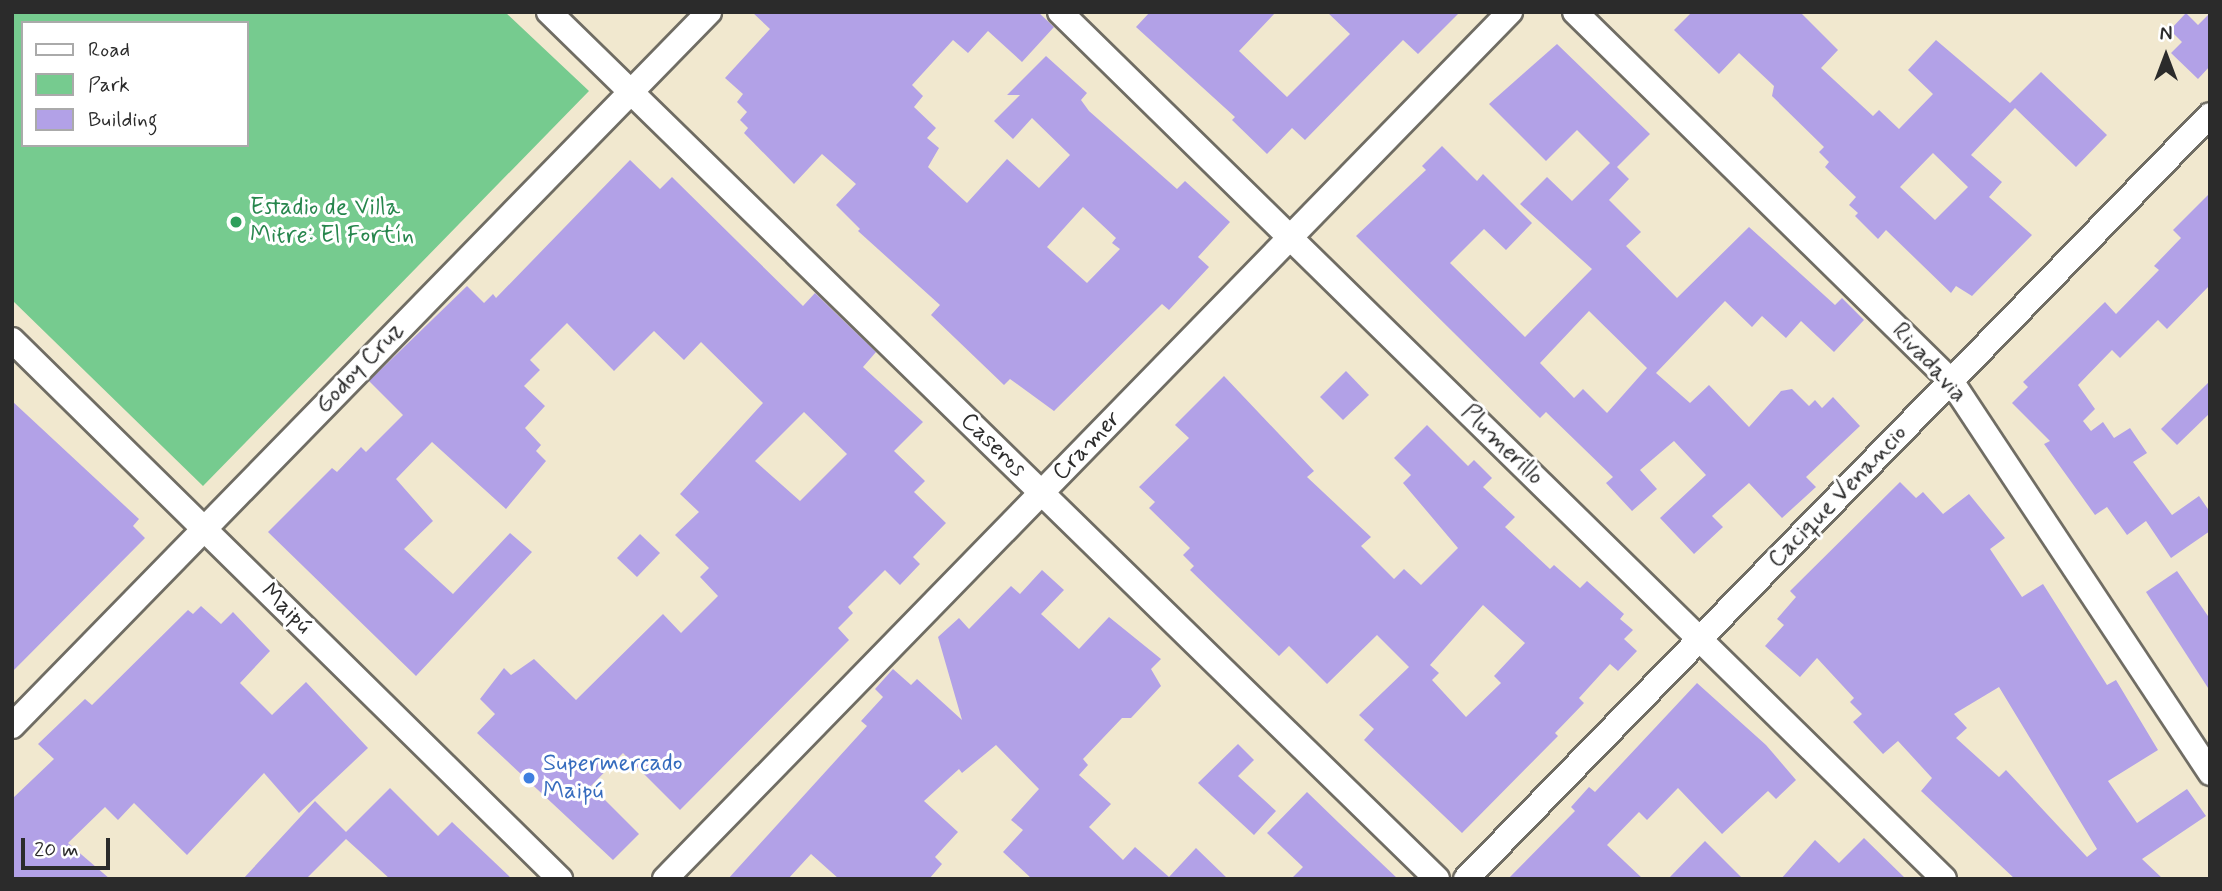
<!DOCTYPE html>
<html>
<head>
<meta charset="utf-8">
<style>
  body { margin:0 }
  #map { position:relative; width:2222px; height:891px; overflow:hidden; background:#f1e8cf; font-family:Mynerve,sans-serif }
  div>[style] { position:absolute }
  .green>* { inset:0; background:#76cb8f }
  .building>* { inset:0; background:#b2a1e7 }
  .roads { filter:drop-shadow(2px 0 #706d64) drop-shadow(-2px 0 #706d64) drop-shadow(0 2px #706d64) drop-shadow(0 -2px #706d64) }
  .street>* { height:24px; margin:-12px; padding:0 12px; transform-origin:12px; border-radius:12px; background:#fff }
  .dots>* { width:19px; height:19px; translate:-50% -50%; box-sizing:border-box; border:4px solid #fff; border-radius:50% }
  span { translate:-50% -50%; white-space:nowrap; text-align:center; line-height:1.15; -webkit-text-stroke:6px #fff; paint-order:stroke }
  .leisure-label { font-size:24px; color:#27864d }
  .left { translate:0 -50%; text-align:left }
  .street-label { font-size:24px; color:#2b2b2b }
  .shop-label { font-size:24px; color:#366cbe }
  .frame { position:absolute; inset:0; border:14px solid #2b2b2b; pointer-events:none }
  .legend { position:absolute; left:21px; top:21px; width:228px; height:126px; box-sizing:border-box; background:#fff; border:2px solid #aaa; margin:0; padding:9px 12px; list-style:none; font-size:21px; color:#2b2b2b }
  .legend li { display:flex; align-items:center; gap:14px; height:35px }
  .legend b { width:35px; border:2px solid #aaa }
  .north { position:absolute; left:2131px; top:21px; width:70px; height:70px; -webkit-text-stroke:5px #fff; paint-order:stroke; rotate:0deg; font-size:19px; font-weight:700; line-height:28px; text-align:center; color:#2b2b2b }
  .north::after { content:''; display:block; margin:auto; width:24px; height:32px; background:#2b2b2b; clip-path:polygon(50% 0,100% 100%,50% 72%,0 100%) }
  .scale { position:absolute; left:21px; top:838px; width:89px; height:32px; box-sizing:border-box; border:4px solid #2b2b2b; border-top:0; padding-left:9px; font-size:21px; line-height:24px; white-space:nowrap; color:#2b2b2b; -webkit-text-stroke:5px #fff; paint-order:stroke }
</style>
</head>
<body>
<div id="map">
  <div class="green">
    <div style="clip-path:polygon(evenodd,12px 12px,505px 12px,589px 91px,203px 486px,12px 300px,12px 12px,23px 23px,247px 23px,247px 145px,23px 145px,23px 23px)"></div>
  </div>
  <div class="building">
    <div style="clip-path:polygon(evenodd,752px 12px,1038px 12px,1054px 27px,1022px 62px,988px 31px,968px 53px,953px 40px,912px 85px,923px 96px,914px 107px,936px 128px,927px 138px,939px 148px,928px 167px,967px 203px,1007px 159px,1039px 188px,1070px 155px,1032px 118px,1013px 139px,994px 121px,1020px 95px,1007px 95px,1046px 56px,1087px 93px,1081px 100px,1089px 111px,1177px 189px,1185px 181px,1230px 222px,1198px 257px,1209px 267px,1169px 310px,1162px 304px,1054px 411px,1010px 379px,1004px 385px,931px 315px,940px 305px,858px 231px,860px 229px,836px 205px,856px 184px,822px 154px,794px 184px,744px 133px,748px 128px,740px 120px,747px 112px,737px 102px,743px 94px,725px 78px,770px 29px,752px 12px,1083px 207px,1116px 238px,1112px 243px,1120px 249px,1087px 283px,1047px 247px,1083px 207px)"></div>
    <div style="clip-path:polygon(1150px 12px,1276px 12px,1239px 51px,1287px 97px,1350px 34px,1327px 12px,1460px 12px,1418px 54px,1403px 40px,1305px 140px,1292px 128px,1267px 154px,1232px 120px,1235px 117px,1136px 27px)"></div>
    <div style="clip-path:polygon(evenodd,1692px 12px,1800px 12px,1838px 50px,1821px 68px,1873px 116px,1879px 110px,1899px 129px,1933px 94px,1908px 70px,1936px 40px,2010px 103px,2041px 72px,2107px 135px,2076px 167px,2015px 108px,1971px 155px,2002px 182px,1989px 197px,2032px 235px,1972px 296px,1956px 286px,1951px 293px,1886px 230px,1878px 239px,1855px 216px,1858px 213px,1849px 205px,1856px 197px,1825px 167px,1829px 162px,1819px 152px,1824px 147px,1772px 96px,1774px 86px,1739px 53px,1719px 74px,1674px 30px,1692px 12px,1933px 153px,1968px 187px,1935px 220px,1900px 187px,1933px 153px)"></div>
    <div style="clip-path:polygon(2186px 13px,2198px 25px,2210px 13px,2210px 66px,2198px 79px,2171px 53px,2182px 42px,2170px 30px)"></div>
    <div style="clip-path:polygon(evenodd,1557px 44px,1650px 134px,1617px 167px,1629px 179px,1609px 200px,1641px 232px,1626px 246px,1677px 298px,1749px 227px,1835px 305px,1842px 298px,1864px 320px,1834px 352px,1801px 321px,1786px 338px,1762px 316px,1752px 327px,1725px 301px,1656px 373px,1690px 403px,1709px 385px,1749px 427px,1781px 391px,1792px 389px,1809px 406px,1815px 400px,1822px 408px,1833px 397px,1860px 426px,1806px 477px,1816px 487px,1782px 518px,1749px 483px,1712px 516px,1723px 527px,1694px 554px,1660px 518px,1706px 475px,1674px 441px,1640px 470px,1657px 489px,1632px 511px,1606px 483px,1613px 477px,1546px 412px,1540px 418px,1356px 236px,1426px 170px,1422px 166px,1442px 146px,1477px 181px,1483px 174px,1532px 223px,1506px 250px,1484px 229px,1450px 263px,1525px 337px,1592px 269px,1520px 204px,1547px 177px,1572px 201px,1610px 163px,1577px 130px,1546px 161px,1489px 104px,1557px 44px,1589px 311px,1647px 368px,1607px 413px,1583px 389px,1574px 398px,1540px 363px,1589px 311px)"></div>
    <div style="clip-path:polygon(evenodd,630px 160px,660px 189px,672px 177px,803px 306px,815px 293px,876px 352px,863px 367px,923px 422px,894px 451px,925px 481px,914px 492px,946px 523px,913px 557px,920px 564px,900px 585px,885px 570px,848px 607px,853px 613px,838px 628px,849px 640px,680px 810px,623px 753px,591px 786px,639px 834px,613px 860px,477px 733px,495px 714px,480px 699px,504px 668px,511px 675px,534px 659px,576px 700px,663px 614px,681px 633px,718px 596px,700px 577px,709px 568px,675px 535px,699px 512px,680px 494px,763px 403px,701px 342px,684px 360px,654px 331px,614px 371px,567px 323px,530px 360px,540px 370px,524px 386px,545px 406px,525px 428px,541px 445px,536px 451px,546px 461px,506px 509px,432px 442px,396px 479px,433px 521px,404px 549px,453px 594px,510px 533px,532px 552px,416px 676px,268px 532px,332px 468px,337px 472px,361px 447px,366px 452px,403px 415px,369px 381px,467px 286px,484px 303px,493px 294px,496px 298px,630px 160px,804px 412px,847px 454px,800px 501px,755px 461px,804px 412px)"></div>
    <div style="clip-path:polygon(2210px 193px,2210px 285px,2167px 329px,2158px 320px,2120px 358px,2112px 350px,2078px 385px,2095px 409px,2083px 421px,2091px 431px,2103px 422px,2114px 438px,2130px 428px,2147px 453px,2133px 462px,2172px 515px,2199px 496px,2210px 512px,2210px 531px,2171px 558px,2146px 521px,2127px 535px,2107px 507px,2095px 515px,2044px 444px,2050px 441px,2012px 403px,2028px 387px,2023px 382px,2105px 302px,2116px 314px,2159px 270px,2154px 266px,2181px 238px,2173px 230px)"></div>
    <div style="clip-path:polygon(1346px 371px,1369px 395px,1343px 420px,1320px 397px)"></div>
    <div style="clip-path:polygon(evenodd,1224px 376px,1314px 471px,1307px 477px,1371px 537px,1361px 546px,1394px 579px,1404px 569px,1421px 585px,1458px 548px,1403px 483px,1411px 475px,1394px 458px,1427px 425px,1468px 466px,1474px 460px,1492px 478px,1483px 487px,1515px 517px,1505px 527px,1550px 569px,1554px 565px,1580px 588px,1587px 581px,1624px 614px,1620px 619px,1633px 630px,1624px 639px,1637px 651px,1618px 671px,1610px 664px,1579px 698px,1584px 703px,1555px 733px,1558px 736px,1462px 833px,1364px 740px,1374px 729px,1359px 715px,1409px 667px,1377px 635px,1327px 684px,1289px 646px,1279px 656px,1190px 570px,1194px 566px,1183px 555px,1190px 548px,1149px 508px,1155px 502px,1139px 487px,1189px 438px,1175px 425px,1224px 376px,1483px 605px,1525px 643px,1494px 676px,1501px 683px,1466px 717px,1432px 680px,1439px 673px,1430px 665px,1483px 605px)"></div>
    <div style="clip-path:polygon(2210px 381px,2210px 413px,2177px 445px,2161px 429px)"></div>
    <div style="clip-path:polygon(12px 401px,139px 519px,133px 526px,145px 538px,12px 672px)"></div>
    <div style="clip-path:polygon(evenodd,1900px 482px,1916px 498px,1923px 492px,1943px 514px,1969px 494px,2005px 538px,1990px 549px,2022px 597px,2043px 584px,2107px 685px,2116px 680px,2158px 750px,2108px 781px,2137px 823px,2187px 789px,2206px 816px,2142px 859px,2163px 879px,2015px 879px,1921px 791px,1932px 778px,1898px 741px,1883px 754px,1853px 722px,1862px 714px,1850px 702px,1854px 698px,1817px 658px,1800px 677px,1765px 646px,1784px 625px,1777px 619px,1796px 597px,1790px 591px,1900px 482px,1999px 687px,2097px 849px,2087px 857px,2006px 770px,1999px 777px,1956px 738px,1967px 728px,1954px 714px,1999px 687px)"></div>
    <div style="clip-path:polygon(640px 534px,660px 553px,637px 577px,617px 558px)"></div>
    <div style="clip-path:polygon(1042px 570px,1064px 590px,1041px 614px,1079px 649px,1109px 617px,1161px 659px,1151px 669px,1161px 686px,1131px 718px,1122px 718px,1083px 759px,1088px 765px,1079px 775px,1111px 804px,1089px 827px,1123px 860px,1135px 847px,1169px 877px,1196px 848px,1228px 879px,1032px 879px,1003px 852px,1023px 830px,1011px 820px,1039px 789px,996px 745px,962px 773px,959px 769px,924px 801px,958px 832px,935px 857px,942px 864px,929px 879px,839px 879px,811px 854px,788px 879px,728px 879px,867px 726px,861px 721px,883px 697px,875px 689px,893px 669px,911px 685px,917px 679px,962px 720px,938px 637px,959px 618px,969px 629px,1011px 586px,1020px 594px)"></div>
    <div style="clip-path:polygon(2177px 571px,2210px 619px,2210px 691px,2146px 592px)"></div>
    <div style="clip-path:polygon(201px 606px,221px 624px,233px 612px,270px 651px,240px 683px,272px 715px,306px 682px,368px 748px,299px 813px,264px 773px,187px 855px,134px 803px,118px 820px,105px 807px,68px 843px,110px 879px,12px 879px,12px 799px,54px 759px,38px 744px,85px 699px,92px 705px,188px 610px,193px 614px)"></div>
    <div style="clip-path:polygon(1697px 683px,1766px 745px,1796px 780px,1776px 799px,1768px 791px,1722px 834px,1678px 788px,1647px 820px,1639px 812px,1607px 845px,1643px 879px,1508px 879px,1575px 811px,1571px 807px,1589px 787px,1595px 792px)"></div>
    <div style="clip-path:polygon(1238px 744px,1254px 760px,1238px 776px,1276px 811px,1254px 835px,1198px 783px)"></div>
    <div style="clip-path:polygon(390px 788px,438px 836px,452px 822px,512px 879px,390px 879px,346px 839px,306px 879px,243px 879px,315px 801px,346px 832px)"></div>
    <div style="clip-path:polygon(1307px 792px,1339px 823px,1398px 879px,1291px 879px,1303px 867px,1267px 833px)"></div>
    <div style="clip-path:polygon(1864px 838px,1906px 879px,1781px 879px,1815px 840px,1839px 863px)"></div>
    <div style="clip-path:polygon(1705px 841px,1743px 879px,1668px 879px)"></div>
  </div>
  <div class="roads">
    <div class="street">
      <div style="left:549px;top:12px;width:1241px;rotate:44.31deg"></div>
      <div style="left:1060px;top:12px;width:1238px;rotate:44.44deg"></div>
      <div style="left:1575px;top:12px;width:527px;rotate:44.46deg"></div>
      <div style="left:1951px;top:381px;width:470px;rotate:56.5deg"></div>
      <div style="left:12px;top:340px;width:769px;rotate:44.53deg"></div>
      <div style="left:12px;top:726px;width:998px;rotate:-45.69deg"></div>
      <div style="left:665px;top:879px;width:1211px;rotate:-45.74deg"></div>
      <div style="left:1466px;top:879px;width:1066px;rotate:-45.76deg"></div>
    </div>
  </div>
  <div class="dots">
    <div style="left:236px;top:222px;background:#2e9e5b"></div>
    <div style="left:529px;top:778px;background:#3f7fe0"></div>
  </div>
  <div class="leisure-label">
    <span class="left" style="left:250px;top:222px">Estadio de Villa<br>Mitre: El Fortín</span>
  </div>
  <div class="street-label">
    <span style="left:1929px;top:363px;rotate:48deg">Rivadavia</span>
    <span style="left:360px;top:368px;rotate:-46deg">Godoy Cruz</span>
    <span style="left:993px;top:445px;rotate:44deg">Caseros</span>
    <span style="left:1502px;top:445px;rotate:44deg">Plumerillo</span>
    <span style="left:1087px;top:446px;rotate:-46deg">Cramer</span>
    <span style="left:1838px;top:497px;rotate:-46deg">Cacique Venancio</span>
    <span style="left:286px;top:609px;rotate:45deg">Maipú</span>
  </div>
  <div class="shop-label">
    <span class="left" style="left:543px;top:778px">Supermercado<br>Maipú</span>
  </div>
  <div class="frame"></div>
  <ul class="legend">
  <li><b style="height:9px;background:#fff"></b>Road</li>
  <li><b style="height:19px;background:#76cb8f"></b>Park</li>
  <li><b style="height:19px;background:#b2a1e7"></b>Building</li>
  </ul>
  <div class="north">N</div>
  <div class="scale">20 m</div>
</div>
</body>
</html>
